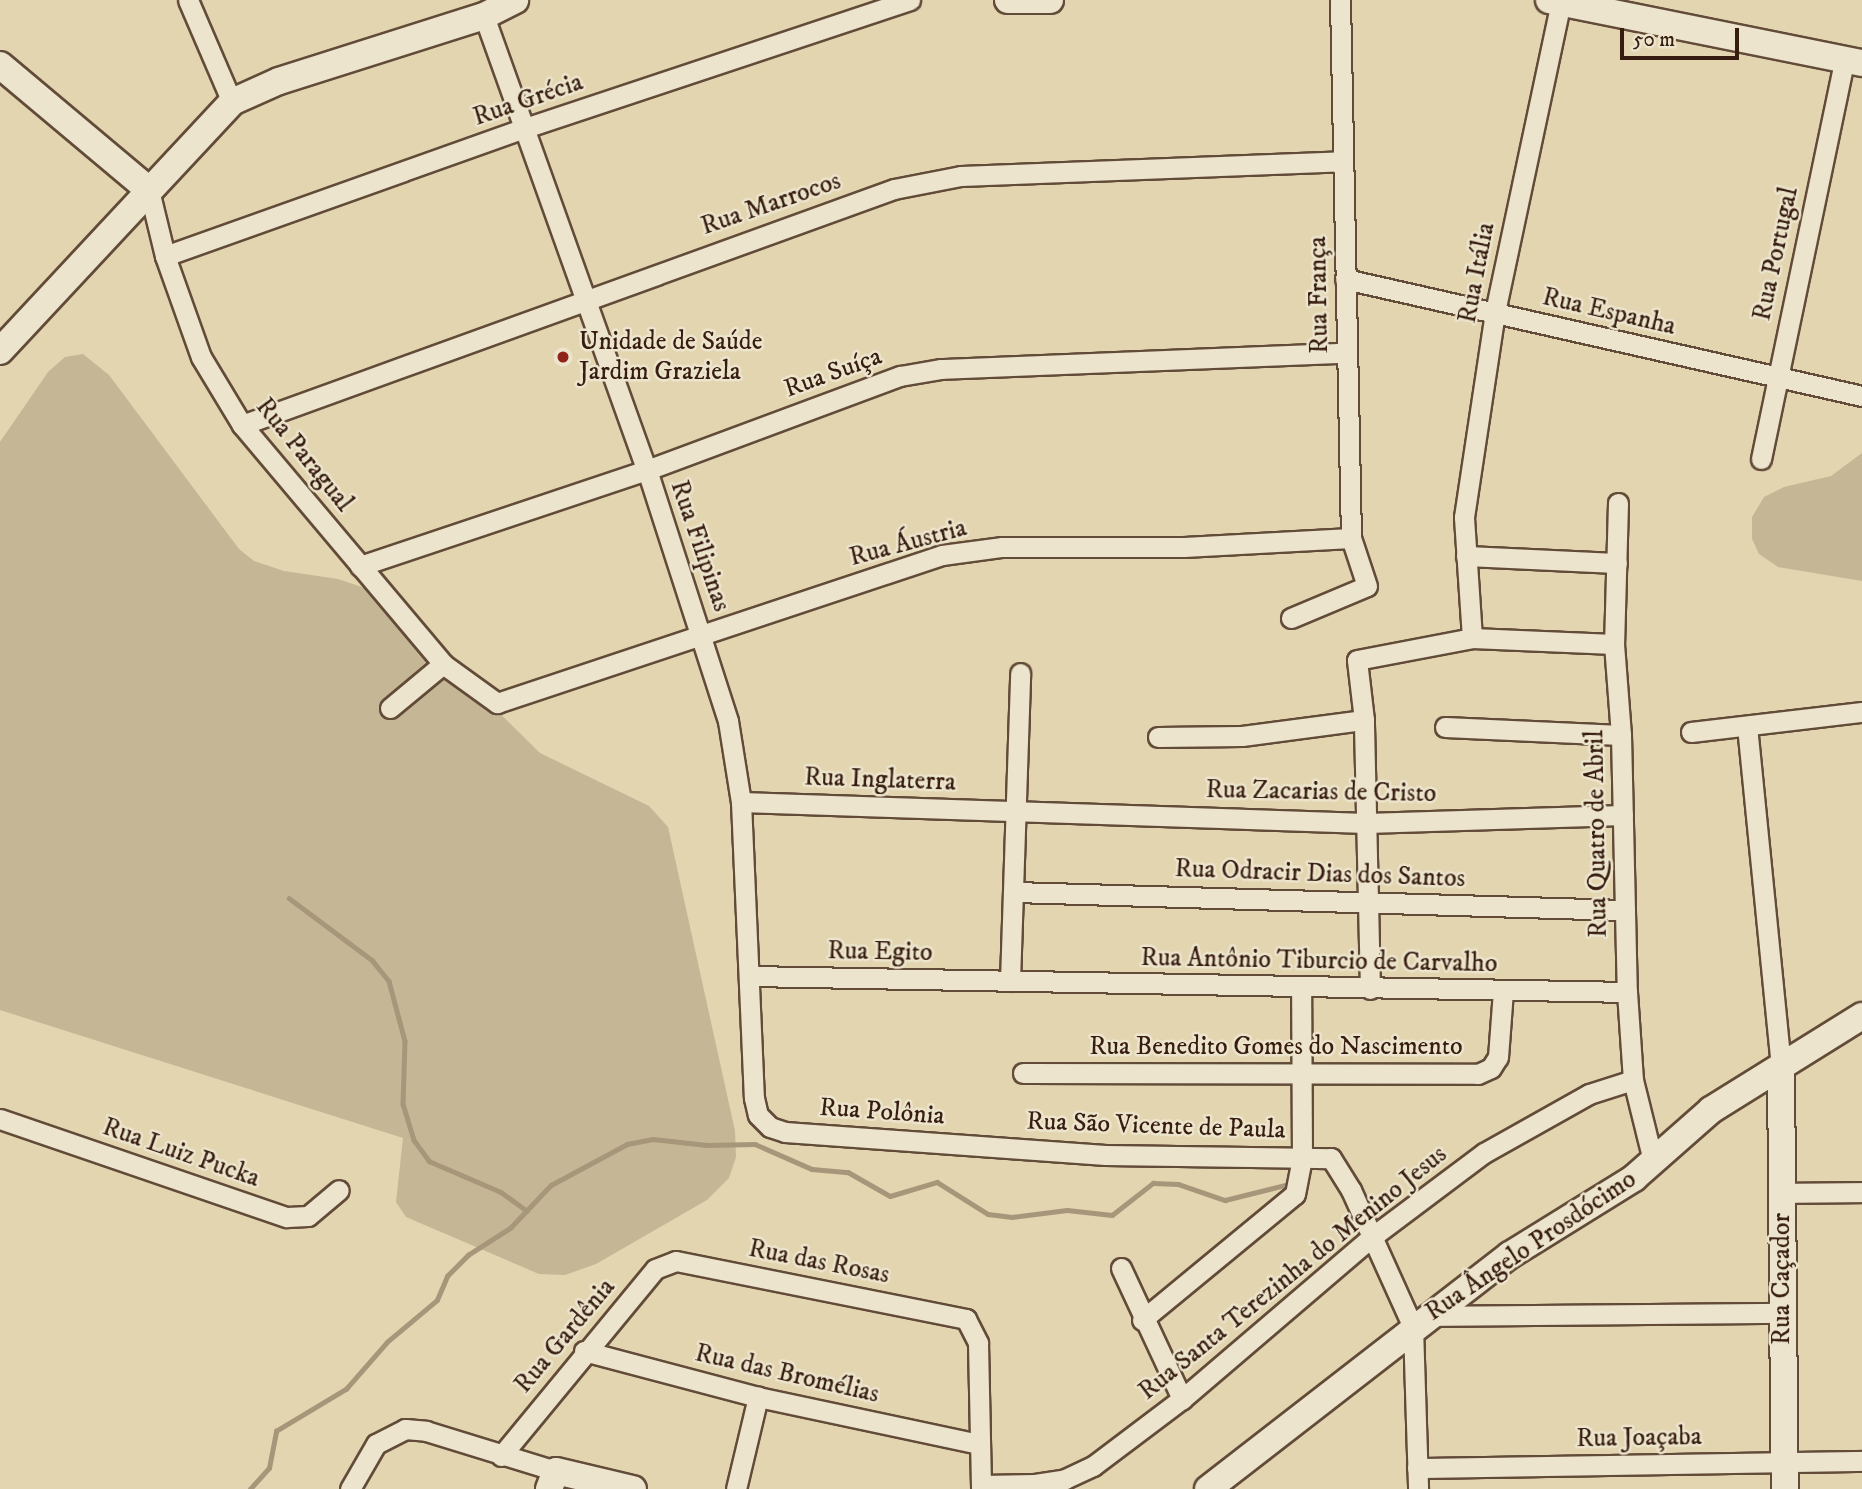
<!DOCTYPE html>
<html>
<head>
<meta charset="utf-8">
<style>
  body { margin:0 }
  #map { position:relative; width:1862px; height:1489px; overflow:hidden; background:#e2d5b0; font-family:"IM FELL DW Pica",serif }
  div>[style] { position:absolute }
  .green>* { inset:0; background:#c5b695 }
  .stream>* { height:4.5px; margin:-2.25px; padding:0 2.25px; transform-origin:2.25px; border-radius:2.25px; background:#a8967a }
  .roads { filter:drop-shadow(2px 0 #624b38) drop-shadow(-2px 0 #624b38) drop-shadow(0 2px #624b38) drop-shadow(0 -2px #624b38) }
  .street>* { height:19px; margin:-9.5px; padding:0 9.5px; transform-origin:9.5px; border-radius:9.5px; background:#ece4cc }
  .secondary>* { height:26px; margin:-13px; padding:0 13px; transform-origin:13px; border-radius:13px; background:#ece4cc }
  .dots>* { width:19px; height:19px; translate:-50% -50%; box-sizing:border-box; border:4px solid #ece4cc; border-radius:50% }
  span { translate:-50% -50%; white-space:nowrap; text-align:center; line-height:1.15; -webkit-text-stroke:5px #ece4cc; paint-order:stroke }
  .street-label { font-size:26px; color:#371d10 }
  .poi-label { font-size:26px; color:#371d10 }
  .left { translate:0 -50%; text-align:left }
  .scale { position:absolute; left:1620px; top:28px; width:119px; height:32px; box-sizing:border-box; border:4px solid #371d10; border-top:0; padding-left:9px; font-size:21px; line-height:24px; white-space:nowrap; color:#371d10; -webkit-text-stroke:5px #ece4cc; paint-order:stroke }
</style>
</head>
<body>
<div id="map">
  <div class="green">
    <div style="clip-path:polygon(83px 354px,109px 375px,239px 549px,254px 561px,284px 571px,338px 579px,362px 587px,395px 610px,540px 753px,649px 806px,668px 827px,735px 1131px,736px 1157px,729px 1178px,707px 1200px,596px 1264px,565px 1275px,539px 1274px,406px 1217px,396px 1202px,403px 1138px,0 1010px,0 442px,48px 372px,65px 357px)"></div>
    <div style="clip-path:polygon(1862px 453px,1862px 581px,1778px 567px,1759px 554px,1752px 539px,1752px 517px,1764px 497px,1784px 487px,1831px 476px)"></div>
  </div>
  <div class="stream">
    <div style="left:289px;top:898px;width:104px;rotate:36.8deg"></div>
    <div style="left:372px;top:960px;width:27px;rotate:51deg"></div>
    <div style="left:389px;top:981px;width:62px;rotate:75.1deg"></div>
    <div style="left:405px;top:1041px;width:63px;rotate:91.8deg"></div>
    <div style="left:403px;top:1104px;width:38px;rotate:73deg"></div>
    <div style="left:414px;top:1140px;width:26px;rotate:54deg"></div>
    <div style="left:429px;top:1161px;width:78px;rotate:23.3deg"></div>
    <div style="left:501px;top:1192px;width:32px;rotate:36deg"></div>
    <div style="left:250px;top:1489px;width:28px;rotate:-48deg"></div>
    <div style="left:269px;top:1468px;width:38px;rotate:-79deg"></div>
    <div style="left:276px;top:1431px;width:82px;rotate:-31deg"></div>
    <div style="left:346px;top:1389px;width:62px;rotate:-48.9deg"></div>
    <div style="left:387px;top:1342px;width:65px;rotate:-40deg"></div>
    <div style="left:437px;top:1300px;width:26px;rotate:-67deg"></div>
    <div style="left:447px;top:1276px;width:30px;rotate:-45deg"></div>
    <div style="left:468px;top:1255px;width:50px;rotate:-32.7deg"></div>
    <div style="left:510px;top:1228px;width:59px;rotate:-46.4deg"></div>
    <div style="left:551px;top:1185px;width:86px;rotate:-28.3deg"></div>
    <div style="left:627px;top:1144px;width:26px;rotate:-11deg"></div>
    <div style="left:653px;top:1139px;width:54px;rotate:6.3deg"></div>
    <div style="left:707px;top:1145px;width:48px;rotate:-1.2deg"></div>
    <div style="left:755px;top:1144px;width:62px;rotate:23.7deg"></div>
    <div style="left:812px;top:1169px;width:36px;rotate:5deg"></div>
    <div style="left:848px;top:1172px;width:48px;rotate:29.7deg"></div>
    <div style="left:890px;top:1196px;width:49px;rotate:-16.6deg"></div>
    <div style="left:937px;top:1182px;width:60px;rotate:32.1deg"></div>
    <div style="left:988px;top:1214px;width:24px;rotate:7deg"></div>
    <div style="left:1012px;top:1217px;width:55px;rotate:-7.3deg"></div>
    <div style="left:1067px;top:1210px;width:45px;rotate:6.3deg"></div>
    <div style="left:1112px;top:1215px;width:52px;rotate:-38deg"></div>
    <div style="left:1153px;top:1183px;width:25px;rotate:2deg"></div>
    <div style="left:1178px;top:1184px;width:50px;rotate:18.8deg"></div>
    <div style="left:1225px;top:1200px;width:62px;rotate:-14deg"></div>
  </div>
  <div class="roads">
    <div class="street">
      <div style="left:188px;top:0;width:111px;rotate:66.7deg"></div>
      <div style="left:484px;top:16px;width:482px;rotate:70.3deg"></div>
      <div style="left:647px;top:470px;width:264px;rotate:72.1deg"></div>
      <div style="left:728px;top:721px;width:82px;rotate:80.9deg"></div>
      <div style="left:741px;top:802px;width:296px;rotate:87.5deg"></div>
      <div style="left:754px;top:1098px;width:17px;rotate:77deg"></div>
      <div style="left:758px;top:1115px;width:17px;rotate:45deg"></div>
      <div style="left:770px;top:1127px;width:16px;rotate:18deg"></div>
      <div style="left:785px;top:1132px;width:321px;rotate:4.1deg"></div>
      <div style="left:1105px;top:1155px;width:226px;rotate:0.8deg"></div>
      <div style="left:1331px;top:1158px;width:38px;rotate:58deg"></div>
      <div style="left:1351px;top:1190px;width:150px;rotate:65.7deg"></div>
      <div style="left:1413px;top:1327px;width:162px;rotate:88.2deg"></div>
      <div style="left:149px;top:190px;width:68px;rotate:76.4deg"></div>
      <div style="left:165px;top:256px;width:107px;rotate:70.4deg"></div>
      <div style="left:201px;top:357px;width:79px;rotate:58.9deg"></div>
      <div style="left:242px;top:425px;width:312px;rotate:49.9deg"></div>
      <div style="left:443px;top:664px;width:67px;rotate:35.8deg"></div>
      <div style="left:497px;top:703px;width:469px;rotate:-18.4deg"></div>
      <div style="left:942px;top:555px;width:61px;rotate:-7.6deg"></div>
      <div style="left:1002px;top:547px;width:182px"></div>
      <div style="left:1184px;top:547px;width:167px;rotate:-3.1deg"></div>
      <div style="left:165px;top:256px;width:379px;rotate:-19.6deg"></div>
      <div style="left:522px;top:129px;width:409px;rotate:-18.4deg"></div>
      <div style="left:1345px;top:279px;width:530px;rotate:12.75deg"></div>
      <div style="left:242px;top:425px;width:693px;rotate:-19.9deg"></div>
      <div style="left:894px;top:189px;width:68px;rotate:-11deg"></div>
      <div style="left:961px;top:176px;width:382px;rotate:-2.2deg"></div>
      <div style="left:1761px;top:459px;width:408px;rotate:-78.2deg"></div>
      <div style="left:1618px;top:503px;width:141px;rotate:91.6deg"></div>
      <div style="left:1614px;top:644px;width:91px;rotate:85.6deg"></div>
      <div style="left:1621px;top:735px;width:257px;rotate:88.7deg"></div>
      <div style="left:1627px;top:992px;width:88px;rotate:86.1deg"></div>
      <div style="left:1633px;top:1080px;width:83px;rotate:76.1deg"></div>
      <div style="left:1466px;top:556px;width:151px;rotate:2.7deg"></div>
      <div style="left:360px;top:566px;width:303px;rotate:-18.5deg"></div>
      <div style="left:647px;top:470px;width:270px;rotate:-20.4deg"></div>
      <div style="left:900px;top:376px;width:42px;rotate:-9.7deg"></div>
      <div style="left:941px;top:369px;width:406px;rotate:-2.3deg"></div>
      <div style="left:1291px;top:618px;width:82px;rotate:-22.8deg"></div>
      <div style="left:1367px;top:586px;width:51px;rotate:-108.4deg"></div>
      <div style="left:1351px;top:538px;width:538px;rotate:-91.17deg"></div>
      <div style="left:1472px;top:638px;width:121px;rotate:-93.8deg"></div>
      <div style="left:1464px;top:517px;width:207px;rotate:-81.4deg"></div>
      <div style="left:1495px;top:312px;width:317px;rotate:-78deg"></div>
      <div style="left:390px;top:708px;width:69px;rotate:-39.7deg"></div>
      <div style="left:1747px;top:726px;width:345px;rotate:84.3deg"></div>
      <div style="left:1445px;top:727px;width:176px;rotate:2.6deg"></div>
      <div style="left:1691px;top:732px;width:172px;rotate:-6.7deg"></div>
      <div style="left:1158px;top:737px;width:84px;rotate:-0.7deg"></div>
      <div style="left:1242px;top:736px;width:123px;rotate:-7.5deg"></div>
      <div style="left:741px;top:802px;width:625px;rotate:1.92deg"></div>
      <div style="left:1366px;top:823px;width:257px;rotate:-1.8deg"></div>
      <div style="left:1014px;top:892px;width:611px;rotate:1.69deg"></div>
      <div style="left:749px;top:976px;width:878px;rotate:1.04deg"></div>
      <div style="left:1010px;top:981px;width:308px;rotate:-88.1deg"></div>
      <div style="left:1370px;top:989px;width:269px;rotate:-91.3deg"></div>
      <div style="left:1364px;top:720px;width:60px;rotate:-96.7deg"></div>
      <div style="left:1357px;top:660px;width:117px;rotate:-10.8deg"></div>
      <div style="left:1472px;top:638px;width:142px;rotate:2.4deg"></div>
      <div style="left:1023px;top:1073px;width:455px;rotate:0.1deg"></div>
      <div style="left:1478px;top:1074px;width:14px;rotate:-25deg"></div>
      <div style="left:1491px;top:1068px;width:13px;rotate:-58deg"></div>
      <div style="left:1498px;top:1057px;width:66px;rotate:-85.7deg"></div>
      <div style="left:0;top:1119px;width:303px;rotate:18.9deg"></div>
      <div style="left:287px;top:1217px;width:21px;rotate:-3deg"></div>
      <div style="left:308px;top:1216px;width:40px;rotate:-40deg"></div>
      <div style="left:1781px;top:1193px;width:81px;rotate:-0.7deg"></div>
      <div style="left:1121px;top:1268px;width:145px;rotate:65deg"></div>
      <div style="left:1429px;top:1316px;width:353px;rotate:-0.5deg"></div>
      <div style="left:1142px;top:1320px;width:198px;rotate:-39.5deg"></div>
      <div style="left:1295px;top:1194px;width:38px;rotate:-79deg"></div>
      <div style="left:1302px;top:1157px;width:168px;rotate:-90.3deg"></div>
      <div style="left:584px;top:1351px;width:180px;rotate:14.8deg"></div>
      <div style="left:758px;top:1397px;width:227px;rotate:12deg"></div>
      <div style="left:501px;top:1456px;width:242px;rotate:-50.5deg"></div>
      <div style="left:655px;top:1269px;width:22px;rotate:-21deg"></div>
      <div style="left:676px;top:1261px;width:296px;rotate:11.3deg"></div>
      <div style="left:966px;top:1319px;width:27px;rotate:63deg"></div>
      <div style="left:978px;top:1343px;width:146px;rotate:88.8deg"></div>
      <div style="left:1417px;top:1468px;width:445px;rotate:-0.9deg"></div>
      <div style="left:982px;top:1485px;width:53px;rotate:-1.1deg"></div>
      <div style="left:1035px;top:1484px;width:30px;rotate:-9deg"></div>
      <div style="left:1065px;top:1479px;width:31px;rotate:-25deg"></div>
      <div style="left:1093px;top:1466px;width:111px;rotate:-37deg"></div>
      <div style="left:1182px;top:1399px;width:250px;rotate:-40.5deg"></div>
      <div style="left:1372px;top:1237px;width:140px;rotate:-36.9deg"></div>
      <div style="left:1484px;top:1153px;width:120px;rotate:-29.3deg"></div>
      <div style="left:1589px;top:1094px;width:46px;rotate:-17.7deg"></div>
      <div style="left:350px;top:1489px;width:52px;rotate:-60deg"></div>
      <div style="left:376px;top:1444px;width:33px;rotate:-27deg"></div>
      <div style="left:405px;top:1429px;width:21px;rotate:5deg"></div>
      <div style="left:426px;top:1431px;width:136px;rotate:17.1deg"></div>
      <div style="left:736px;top:1489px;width:95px;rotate:-76.6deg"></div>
    </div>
    <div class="secondary">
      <div style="left:1008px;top:0;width:42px"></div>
      <div style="left:1549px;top:0;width:319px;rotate:11.4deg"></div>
      <div style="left:0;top:65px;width:194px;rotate:40deg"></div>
      <div style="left:0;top:351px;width:340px;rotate:-47deg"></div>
      <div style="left:232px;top:102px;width:51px;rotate:-24.1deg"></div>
      <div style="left:279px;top:81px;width:215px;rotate:-17.6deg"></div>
      <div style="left:484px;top:16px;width:35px;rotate:-27deg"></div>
      <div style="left:1781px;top:1069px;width:420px;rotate:89.5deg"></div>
      <div style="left:549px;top:1489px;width:19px;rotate:-69deg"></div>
      <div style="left:556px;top:1471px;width:79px;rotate:13.2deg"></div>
      <div style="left:1208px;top:1489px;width:382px;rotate:-37.8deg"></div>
      <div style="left:1510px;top:1255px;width:146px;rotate:-31.8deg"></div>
      <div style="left:1634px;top:1178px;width:103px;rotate:-41.4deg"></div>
      <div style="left:1711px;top:1110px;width:178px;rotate:-31.9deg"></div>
    </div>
  </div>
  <div class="dots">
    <div style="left:563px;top:357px;background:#8f2418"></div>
  </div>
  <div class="street-label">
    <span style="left:528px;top:100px;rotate:-19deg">Rua Grécia</span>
    <span style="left:771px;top:204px;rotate:-19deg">Rua Marrocos</span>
    <span style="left:1776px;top:254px;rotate:-78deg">Rua Portugal</span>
    <span style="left:1477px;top:273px;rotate:-79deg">Rua Itália</span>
    <span style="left:1319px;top:295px;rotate:-91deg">Rua França</span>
    <span style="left:1609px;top:312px;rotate:13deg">Rua Espanha</span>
    <span style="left:833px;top:373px;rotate:-20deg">Rua Suíça</span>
    <span style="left:304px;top:455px;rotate:51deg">Rua Paragual</span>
    <span style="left:908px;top:543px;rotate:-15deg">Rua Áustria</span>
    <span style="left:700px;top:546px;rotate:71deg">Rua Filipinas</span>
    <span style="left:880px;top:780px;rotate:2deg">Rua Inglaterra</span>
    <span style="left:1321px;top:792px;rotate:1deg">Rua Zacarias de Cristo</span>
    <span style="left:1597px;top:834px;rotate:-91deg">Rua Quatro de Abril</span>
    <span style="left:1320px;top:874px;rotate:2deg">Rua Odracir Dias dos Santos</span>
    <span style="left:880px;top:952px;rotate:1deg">Rua Egito</span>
    <span style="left:1319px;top:961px;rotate:1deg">Rua Antônio Tiburcio de Carvalho</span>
    <span style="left:1276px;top:1047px">Rua Benedito Gomes do Nascimento</span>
    <span style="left:882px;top:1112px;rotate:4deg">Rua Polônia</span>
    <span style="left:1156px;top:1126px;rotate:2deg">Rua São Vicente de Paula</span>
    <span style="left:181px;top:1153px;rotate:19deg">Rua Luiz Pucka</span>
    <span style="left:1531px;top:1246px;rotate:-34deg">Rua Ângelo Prosdócimo</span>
    <span style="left:819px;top:1262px;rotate:11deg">Rua das Rosas</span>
    <span style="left:1293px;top:1273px;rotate:-39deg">Rua Santa Terezinha do Menino Jesus</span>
    <span style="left:1782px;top:1279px;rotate:-90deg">Rua Caçador</span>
    <span style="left:565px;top:1336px;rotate:-50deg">Rua Gardênia</span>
    <span style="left:787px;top:1374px;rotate:13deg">Rua das Bromélias</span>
    <span style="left:1639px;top:1438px;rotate:-1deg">Rua Joaçaba</span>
  </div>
  <div class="poi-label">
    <span class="left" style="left:579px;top:357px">Unidade de Saúde<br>Jardim Graziela</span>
  </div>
  <div class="scale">50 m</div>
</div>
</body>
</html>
